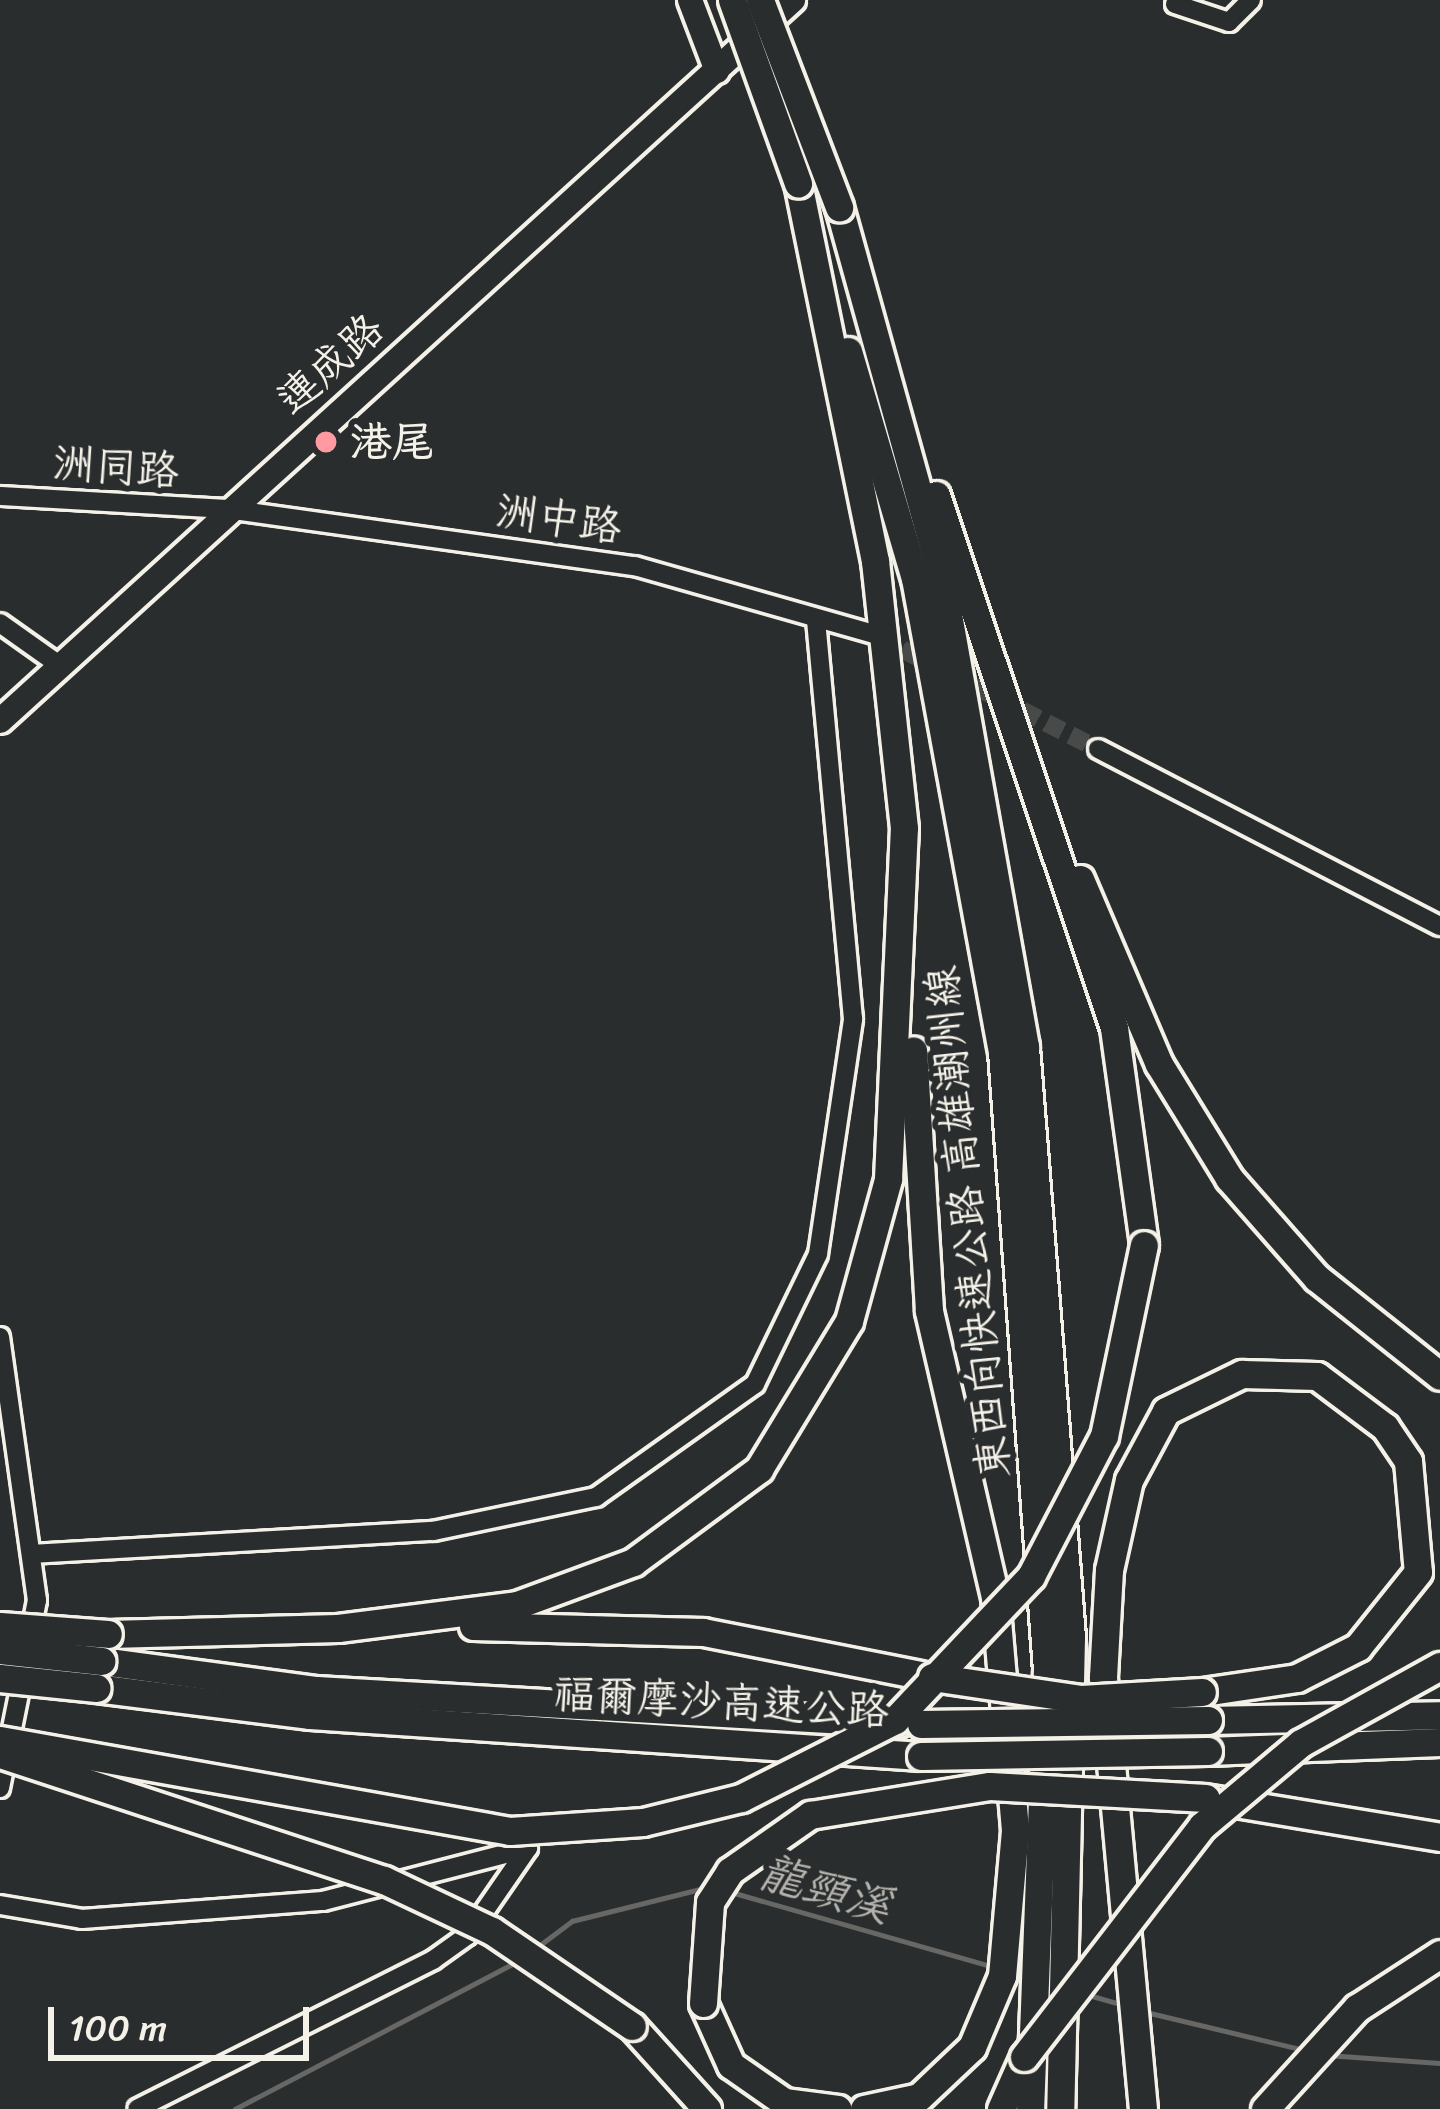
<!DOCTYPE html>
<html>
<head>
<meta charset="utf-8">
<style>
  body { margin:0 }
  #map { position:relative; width:1440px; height:2109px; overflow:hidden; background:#2a2d2e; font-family:Sriracha,"LXGW WenKai TC",sans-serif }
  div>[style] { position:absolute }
  .stream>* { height:4.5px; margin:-2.25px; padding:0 2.25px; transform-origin:2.25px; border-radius:2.25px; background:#676866 }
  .minor-tunnel>* { height:18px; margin-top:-9px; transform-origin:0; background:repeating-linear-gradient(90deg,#484a4a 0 18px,transparent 0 27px) }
  .roads { filter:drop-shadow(3px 0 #f4f1e8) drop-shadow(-3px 0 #f4f1e8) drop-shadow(0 3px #f4f1e8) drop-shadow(0 -3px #f4f1e8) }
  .minor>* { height:18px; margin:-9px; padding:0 9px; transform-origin:9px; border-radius:9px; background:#2a2d2e }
  .major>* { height:24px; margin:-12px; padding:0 12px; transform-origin:12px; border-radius:12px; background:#2a2d2e }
  .highway>* { height:27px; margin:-13.5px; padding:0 13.5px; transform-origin:13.5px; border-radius:13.5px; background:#2a2d2e }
  .bridges { filter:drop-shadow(3px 0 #f4f1e8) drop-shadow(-3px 0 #f4f1e8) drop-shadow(0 3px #f4f1e8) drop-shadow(0 -3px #f4f1e8) }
  .highway-bridge>* { height:27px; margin:-13.5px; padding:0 13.5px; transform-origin:13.5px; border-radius:13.5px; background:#2a2d2e }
  .dots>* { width:33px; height:33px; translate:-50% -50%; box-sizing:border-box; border:6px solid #2a2d2e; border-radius:50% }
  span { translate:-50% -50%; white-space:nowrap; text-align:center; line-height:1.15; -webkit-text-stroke:12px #2a2d2e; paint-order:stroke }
  .street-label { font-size:42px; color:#f4f1e8 }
  .poi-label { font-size:42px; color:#f4f1e8; font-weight:700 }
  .left { translate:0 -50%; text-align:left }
  .water-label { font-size:45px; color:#b5b3ae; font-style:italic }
  .scale { position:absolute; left:48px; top:2007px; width:261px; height:54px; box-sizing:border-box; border:6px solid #f4f1e8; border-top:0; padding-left:15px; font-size:36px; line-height:42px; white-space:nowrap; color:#f4f1e8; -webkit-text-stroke:9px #2a2d2e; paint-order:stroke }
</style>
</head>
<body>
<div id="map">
  <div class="stream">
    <div style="left:731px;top:1892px;width:270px;rotate:15.9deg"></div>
    <div style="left:536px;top:1948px;width:45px;rotate:-36.9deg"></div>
    <div style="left:572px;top:1921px;width:140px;rotate:-14deg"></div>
    <div style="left:1089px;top:1995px;width:36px;rotate:16deg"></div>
    <div style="left:1146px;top:2012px;width:163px;rotate:13.5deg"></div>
    <div style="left:1327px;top:2055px;width:113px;rotate:4deg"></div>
    <div style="left:235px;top:2109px;width:319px;rotate:-27.6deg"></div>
  </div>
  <div class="minor-tunnel">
    <div style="left:878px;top:637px;width:247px;rotate:27deg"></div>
  </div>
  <div class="roads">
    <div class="minor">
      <div style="left:1175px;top:4px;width:57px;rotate:18.4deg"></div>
      <div style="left:1229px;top:22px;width:31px;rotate:-45deg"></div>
      <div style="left:0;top:496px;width:227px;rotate:3.3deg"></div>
      <div style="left:227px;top:509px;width:412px;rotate:8deg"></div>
      <div style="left:635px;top:566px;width:248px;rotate:15.9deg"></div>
      <div style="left:0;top:623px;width:72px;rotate:35.4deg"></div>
      <div style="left:1098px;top:749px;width:385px;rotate:27.4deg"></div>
      <div style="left:0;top:1337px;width:266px;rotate:82deg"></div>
      <div style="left:37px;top:1600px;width:36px;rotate:101deg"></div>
      <div style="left:31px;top:1554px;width:403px;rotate:-3.3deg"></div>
      <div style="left:433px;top:1531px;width:167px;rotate:-11.8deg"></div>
      <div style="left:596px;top:1497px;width:195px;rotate:-35.4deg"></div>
      <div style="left:755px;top:1384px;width:144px;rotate:-64.1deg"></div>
      <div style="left:818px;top:1254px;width:238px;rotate:-81.5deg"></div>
      <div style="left:853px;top:1019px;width:402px;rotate:-95.3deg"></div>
      <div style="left:0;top:1788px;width:116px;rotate:-78.6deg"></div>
      <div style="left:0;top:1905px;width:83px;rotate:9.7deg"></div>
      <div style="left:82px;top:1919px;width:242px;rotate:-4.3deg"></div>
      <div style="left:323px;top:1901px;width:212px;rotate:-14.5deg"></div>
      <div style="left:528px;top:1848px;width:106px;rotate:124.6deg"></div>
      <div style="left:468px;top:1935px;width:43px;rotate:144.5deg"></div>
      <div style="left:433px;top:1960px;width:331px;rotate:153.3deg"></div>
    </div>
    <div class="major">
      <div style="left:690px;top:0;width:76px;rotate:69.2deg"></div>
      <div style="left:0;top:721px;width:1072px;rotate:-42.28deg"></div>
    </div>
    <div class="highway">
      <div style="left:839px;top:207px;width:382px;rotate:74.5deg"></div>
      <div style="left:941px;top:575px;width:479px;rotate:79.9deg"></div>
      <div style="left:1025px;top:1047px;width:592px;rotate:85.54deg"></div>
      <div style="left:1071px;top:1637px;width:472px;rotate:91.3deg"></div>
      <div style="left:848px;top:351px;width:237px;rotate:73.6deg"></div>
      <div style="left:915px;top:578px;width:481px;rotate:79.6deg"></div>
      <div style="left:1002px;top:1051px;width:620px;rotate:85.84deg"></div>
      <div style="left:1047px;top:1669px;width:440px;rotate:92.2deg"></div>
      <div style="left:936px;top:495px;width:562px;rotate:71.53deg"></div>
      <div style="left:1114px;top:1028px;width:219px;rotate:82.1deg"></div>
      <div style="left:1080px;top:879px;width:201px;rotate:66.9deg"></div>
      <div style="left:1159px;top:1064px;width:134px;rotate:58.4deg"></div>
      <div style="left:1229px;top:1178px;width:133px;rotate:48.7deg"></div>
      <div style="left:1317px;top:1278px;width:157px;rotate:38.5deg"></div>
      <div style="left:473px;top:1626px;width:230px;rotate:1.5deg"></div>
      <div style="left:703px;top:1632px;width:221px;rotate:11.2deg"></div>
      <div style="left:108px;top:1634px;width:230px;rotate:-1.5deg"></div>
      <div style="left:338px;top:1628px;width:180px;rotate:-7.3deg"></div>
      <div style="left:517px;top:1605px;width:124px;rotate:-20.3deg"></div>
      <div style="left:633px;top:1562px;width:157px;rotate:-36.4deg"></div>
      <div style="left:759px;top:1469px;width:173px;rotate:-58.7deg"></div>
      <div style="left:849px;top:1321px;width:147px;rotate:-74.6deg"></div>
      <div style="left:888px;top:1179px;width:351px;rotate:-87.4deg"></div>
      <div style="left:904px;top:828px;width:269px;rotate:-96.2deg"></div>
      <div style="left:875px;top:561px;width:386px;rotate:-101.5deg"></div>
      <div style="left:101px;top:1661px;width:217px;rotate:7.7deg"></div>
      <div style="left:316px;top:1690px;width:583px;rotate:3.25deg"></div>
      <div style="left:96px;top:1688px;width:216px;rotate:7.2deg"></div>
      <div style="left:310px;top:1715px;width:612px;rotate:3.84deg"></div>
      <div style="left:1208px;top:1720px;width:232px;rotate:-1.2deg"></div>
      <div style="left:1208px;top:1751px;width:232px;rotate:-2.2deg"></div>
      <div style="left:1211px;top:1799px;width:232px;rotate:9.4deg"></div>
      <div style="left:703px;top:2003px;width:68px;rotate:65.7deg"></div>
      <div style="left:731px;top:2065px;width:65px;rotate:34.9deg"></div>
      <div style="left:784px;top:2102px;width:54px;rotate:7.4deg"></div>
      <div style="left:632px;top:2026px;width:112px;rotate:47.9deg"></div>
      <div style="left:864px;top:2109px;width:56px;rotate:-12.3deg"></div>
      <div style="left:919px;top:2097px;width:73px;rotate:-43.3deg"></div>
      <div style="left:972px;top:2047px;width:77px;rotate:-67.1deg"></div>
      <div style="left:1002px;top:1976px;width:147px;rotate:-84.9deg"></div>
      <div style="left:1015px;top:1830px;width:234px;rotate:-94.9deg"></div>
      <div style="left:995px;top:1597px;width:294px;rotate:-103deg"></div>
      <div style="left:929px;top:1310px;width:260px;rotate:-93.5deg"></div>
      <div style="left:1001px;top:2109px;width:57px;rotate:-66.1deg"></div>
      <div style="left:1143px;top:2109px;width:434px;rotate:-95.3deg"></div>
      <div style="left:1103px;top:1677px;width:107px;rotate:-86.8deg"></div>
      <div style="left:1109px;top:1570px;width:92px;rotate:-77.5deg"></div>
      <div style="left:1129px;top:1480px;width:78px;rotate:-61.8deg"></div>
      <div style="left:1166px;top:1411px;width:85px;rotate:-26deg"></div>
      <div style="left:1242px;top:1374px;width:75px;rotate:1.5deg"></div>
      <div style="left:1317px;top:1376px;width:85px;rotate:36.9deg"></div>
      <div style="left:1385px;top:1427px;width:41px;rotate:55.9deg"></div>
      <div style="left:1408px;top:1461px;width:111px;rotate:84.9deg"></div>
      <div style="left:1418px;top:1572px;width:96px;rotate:128.7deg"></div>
      <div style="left:1358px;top:1647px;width:68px;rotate:153.1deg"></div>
      <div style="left:1297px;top:1678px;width:96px;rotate:171.6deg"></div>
      <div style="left:1265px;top:2109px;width:137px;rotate:-47.7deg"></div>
      <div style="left:1357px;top:2008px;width:99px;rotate:-33deg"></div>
    </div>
  </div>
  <div class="bridges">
    <div class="highway-bridge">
      <div style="left:732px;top:0;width:195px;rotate:70.2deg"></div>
      <div style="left:760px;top:0;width:222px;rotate:69.1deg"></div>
      <div style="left:0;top:1626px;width:108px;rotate:4.2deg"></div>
      <div style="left:0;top:1650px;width:102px;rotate:6.2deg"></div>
      <div style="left:932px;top:1677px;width:151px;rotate:8.4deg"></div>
      <div style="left:1081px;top:1699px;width:121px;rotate:-3.3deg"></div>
      <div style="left:0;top:1678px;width:97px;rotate:5.9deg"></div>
      <div style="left:921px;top:1724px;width:287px;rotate:-0.8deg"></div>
      <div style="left:0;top:1740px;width:518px;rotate:10.12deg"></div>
      <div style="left:510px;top:1831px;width:133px;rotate:-3.9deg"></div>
      <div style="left:643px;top:1822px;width:101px;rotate:-13.8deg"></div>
      <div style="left:741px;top:1798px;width:173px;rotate:-26.9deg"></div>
      <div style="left:895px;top:1720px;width:198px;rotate:-46.6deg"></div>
      <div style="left:1031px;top:1576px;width:158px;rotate:-62.5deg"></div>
      <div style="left:1104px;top:1436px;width:195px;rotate:-78.2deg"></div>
      <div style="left:0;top:1754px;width:404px;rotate:18.2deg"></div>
      <div style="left:384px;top:1880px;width:119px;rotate:25.3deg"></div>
      <div style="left:492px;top:1931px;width:169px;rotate:34.2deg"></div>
      <div style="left:921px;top:1756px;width:287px;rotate:-1deg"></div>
      <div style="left:703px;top:2003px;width:101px;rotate:-86deg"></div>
      <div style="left:710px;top:1902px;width:37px;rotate:-57deg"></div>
      <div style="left:730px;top:1871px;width:98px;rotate:-35deg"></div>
      <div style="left:810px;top:1815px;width:182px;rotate:-9.2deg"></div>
      <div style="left:990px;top:1786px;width:216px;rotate:3.2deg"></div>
      <div style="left:1024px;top:2057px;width:292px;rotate:-52.4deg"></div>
      <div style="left:1202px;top:1826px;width:129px;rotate:-40deg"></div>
      <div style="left:1301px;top:1743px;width:159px;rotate:-29deg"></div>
    </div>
  </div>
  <div class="dots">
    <div style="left:326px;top:442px;background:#ff9aa2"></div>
  </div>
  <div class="street-label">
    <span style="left:330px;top:364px;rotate:-42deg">連成路</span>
    <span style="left:116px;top:467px;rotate:4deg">洲同路</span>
    <span style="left:559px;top:519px;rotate:8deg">洲中路</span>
    <span style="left:968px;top:1222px;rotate:-96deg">東西向快速公路 高雄潮州線</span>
    <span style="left:721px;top:1702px;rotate:3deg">福爾摩沙高速公路</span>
  </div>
  <div class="poi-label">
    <span class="left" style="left:350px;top:442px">港尾</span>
  </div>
  <div class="water-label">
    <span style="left:825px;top:1890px;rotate:16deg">龍頸溪</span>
  </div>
  <div class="scale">100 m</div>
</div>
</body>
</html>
